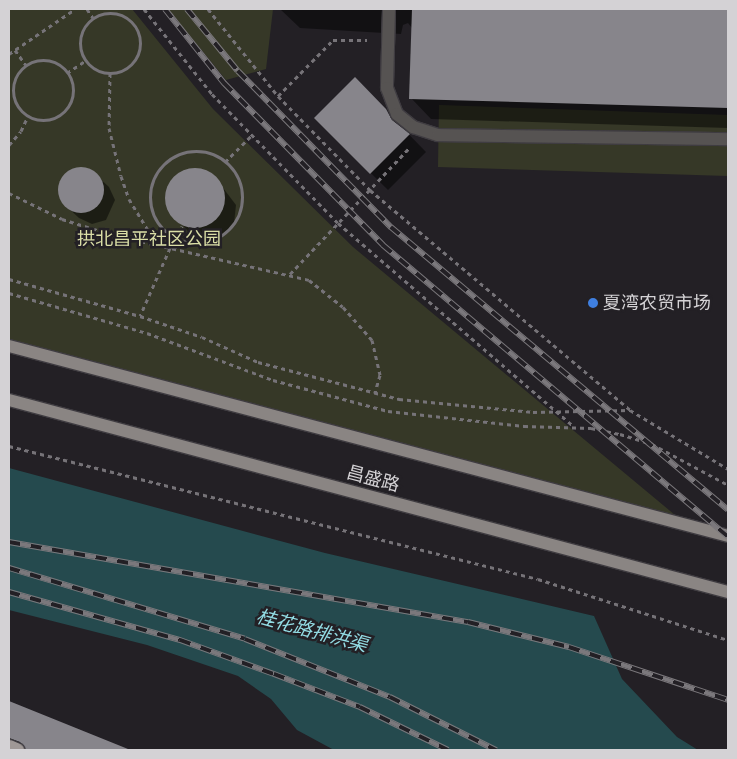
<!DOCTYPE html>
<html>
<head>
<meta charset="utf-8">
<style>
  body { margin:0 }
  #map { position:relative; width:737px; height:759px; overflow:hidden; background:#232025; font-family:Cabin,"Noto Sans SC",sans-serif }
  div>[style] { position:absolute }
  .green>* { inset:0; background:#363827 }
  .water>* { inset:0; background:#254a4e }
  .shadow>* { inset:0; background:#0007 }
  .building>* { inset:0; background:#87858b }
  .round { border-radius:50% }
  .path>* { height:3px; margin-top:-1.5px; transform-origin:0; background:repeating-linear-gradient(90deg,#767378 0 4px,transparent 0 8px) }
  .path>.ring { margin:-1.5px; padding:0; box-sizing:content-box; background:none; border:3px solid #767378; border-radius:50% }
  .roads { filter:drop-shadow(1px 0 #3f3c41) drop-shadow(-1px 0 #3f3c41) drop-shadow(0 1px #3f3c41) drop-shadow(0 -1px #3f3c41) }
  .minor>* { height:12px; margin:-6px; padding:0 6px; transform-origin:6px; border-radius:6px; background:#565352 }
  .major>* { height:12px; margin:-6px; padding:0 6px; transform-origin:6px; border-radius:6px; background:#8a8583 }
  .highway>* { height:15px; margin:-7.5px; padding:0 7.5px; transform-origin:7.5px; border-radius:7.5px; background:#9f9896 }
  .rail>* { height:5.5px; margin-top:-2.75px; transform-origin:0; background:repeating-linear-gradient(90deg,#232025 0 11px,#7b787c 0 22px); box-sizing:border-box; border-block:1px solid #7b787c }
  .dots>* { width:14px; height:14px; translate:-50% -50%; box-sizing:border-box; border:2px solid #232025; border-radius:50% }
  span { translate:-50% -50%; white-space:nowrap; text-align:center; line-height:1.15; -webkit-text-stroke:5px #232025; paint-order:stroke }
  .park-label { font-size:18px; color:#dadea6 }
  .poi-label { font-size:18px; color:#d4d2d5 }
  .left { translate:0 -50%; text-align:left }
  .street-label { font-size:18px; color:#d4d2d5 }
  .water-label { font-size:19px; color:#92dbe3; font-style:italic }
  .frame { position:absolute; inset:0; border:10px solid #d4d2d5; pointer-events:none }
</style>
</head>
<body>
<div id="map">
  <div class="green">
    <div style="clip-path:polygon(9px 9px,132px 9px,213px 109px,353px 247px,681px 520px,9px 343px)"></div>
    <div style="clip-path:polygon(168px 9px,273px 9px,266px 69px,226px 80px)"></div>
    <div style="clip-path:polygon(439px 105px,728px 115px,728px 176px,438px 167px)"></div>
  </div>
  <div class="water">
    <div style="clip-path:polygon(9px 468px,325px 553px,594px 616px,622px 679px,677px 737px,698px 750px,334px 750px,297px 730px,271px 699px,238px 676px,147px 645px,9px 610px)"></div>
  </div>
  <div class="shadow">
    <div style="clip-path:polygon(280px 9px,728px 9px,728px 128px,431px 119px,411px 98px,412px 28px,408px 23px,403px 25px,401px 34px,300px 28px)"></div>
    <div style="clip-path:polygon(355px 79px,426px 152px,388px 190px,315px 118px)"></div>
    <div style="clip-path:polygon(83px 168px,96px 175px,109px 187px,115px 200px,106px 220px,92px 224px,79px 218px,66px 206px,60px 187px,70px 171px)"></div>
    <div style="clip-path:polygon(196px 169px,214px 176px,236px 205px,234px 224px,220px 237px,211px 240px,192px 236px,168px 208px,166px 199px,171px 181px,177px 175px)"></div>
    <div style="clip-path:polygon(9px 702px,127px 750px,26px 750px,14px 743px,9px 747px)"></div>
  </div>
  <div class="building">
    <div style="clip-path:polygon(412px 9px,728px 9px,728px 108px,409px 99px)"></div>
    <div style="clip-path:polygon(355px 77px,386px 109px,392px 120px,410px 134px,370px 174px,314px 118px)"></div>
    <div class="round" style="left:58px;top:167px;width:46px;height:46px"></div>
    <div class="round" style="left:165px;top:168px;width:60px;height:60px"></div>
    <div style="clip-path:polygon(9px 701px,128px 749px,128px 750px,25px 750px,20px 742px,9px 738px)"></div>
  </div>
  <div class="path">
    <div style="left:87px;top:9px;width:11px;rotate:56deg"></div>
    <div style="left:144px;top:9px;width:109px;rotate:51.3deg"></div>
    <div style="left:212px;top:94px;width:180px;rotate:45.7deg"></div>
    <div style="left:338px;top:223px;width:311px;rotate:40.8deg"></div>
    <div style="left:208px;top:9px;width:112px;rotate:51.2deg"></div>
    <div style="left:278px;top:96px;width:132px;rotate:45.6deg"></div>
    <div style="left:370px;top:190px;width:341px;rotate:40.2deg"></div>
    <div style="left:630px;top:410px;width:114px;rotate:31deg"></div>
    <div class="ring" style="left:80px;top:13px;width:57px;height:57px"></div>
    <div style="left:15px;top:50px;width:19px;rotate:54deg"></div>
    <div style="left:9px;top:54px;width:80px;rotate:-34.3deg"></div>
    <div class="ring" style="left:13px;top:60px;width:57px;height:57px"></div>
    <div style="left:67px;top:73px;width:23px;rotate:-34deg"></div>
    <div style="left:110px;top:73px;width:55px;rotate:91deg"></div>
    <div style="left:109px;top:128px;width:49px;rotate:76deg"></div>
    <div style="left:121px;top:176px;width:24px;rotate:71deg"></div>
    <div style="left:129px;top:199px;width:42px;rotate:58.6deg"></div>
    <div style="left:151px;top:235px;width:23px;rotate:34deg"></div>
    <div style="left:170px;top:248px;width:74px;rotate:113.8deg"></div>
    <div style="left:278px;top:96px;width:78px;rotate:-45.5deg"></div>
    <div style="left:333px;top:40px;width:34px"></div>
    <div style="left:9px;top:145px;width:18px;rotate:-49deg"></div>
    <div style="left:21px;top:131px;width:17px;rotate:-65deg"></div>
    <div class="ring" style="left:150px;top:151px;width:89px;height:89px"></div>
    <div style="left:225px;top:162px;width:38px;rotate:-45deg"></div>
    <div style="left:9px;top:193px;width:59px;rotate:26.1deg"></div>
    <div style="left:62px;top:219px;width:50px;rotate:17.4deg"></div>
    <div style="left:110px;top:234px;width:204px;rotate:13deg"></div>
    <div style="left:309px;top:280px;width:43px;rotate:38.5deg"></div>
    <div style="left:343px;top:307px;width:44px;rotate:48.7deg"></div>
    <div style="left:372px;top:340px;width:36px;rotate:77deg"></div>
    <div style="left:380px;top:375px;width:19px;rotate:106deg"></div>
    <div style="left:170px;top:248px;width:25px;rotate:-61deg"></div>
    <div style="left:290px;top:274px;width:175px;rotate:-46.6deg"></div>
    <div style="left:9px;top:279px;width:136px;rotate:15.8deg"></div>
    <div style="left:140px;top:316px;width:65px;rotate:18.7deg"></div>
    <div style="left:202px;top:337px;width:61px;rotate:24.1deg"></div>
    <div style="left:258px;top:362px;width:146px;rotate:14.7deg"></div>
    <div style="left:399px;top:399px;width:135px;rotate:5.5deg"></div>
    <div style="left:533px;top:412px;width:97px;rotate:-1.2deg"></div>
    <div style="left:9px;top:293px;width:144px;rotate:16.2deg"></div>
    <div style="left:147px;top:333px;width:134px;rotate:20.5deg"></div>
    <div style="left:273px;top:380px;width:119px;rotate:15.1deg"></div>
    <div style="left:388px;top:411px;width:137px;rotate:6.3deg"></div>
    <div style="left:524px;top:426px;width:67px;rotate:1.7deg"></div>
    <div style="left:591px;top:428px;width:30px;rotate:12deg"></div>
    <div style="left:620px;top:434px;width:34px;rotate:17deg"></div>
    <div style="left:652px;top:444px;width:86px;rotate:28.3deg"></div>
    <div style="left:9px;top:446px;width:545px;rotate:14.11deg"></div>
    <div style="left:538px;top:579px;width:200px;rotate:17.8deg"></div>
  </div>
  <div class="roads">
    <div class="minor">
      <div style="left:389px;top:9px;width:79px;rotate:91.5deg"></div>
      <div style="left:387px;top:88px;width:28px;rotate:69deg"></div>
      <div style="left:397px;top:114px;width:21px;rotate:39deg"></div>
      <div style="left:413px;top:127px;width:26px;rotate:18deg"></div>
      <div style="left:438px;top:135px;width:290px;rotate:0.8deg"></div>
    </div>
    <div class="major">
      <div style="left:9px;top:346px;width:744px;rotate:14.8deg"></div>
      <div style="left:9px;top:400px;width:744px;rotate:14.95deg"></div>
    </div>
    <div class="highway">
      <div style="left:9px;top:747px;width:8px;rotate:23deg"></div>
    </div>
  </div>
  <div class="rail">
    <div style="left:165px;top:9px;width:95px;rotate:51.4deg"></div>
    <div style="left:224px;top:83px;width:227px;rotate:45.5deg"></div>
    <div style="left:383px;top:245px;width:452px;rotate:40.2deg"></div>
    <div style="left:187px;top:9px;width:80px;rotate:50.6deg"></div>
    <div style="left:238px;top:71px;width:219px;rotate:45.6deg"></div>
    <div style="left:391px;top:227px;width:440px;rotate:40deg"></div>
    <div style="left:9px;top:542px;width:466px;rotate:9.9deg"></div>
    <div style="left:468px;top:622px;width:104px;rotate:13.9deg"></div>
    <div style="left:569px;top:647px;width:168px;rotate:18.4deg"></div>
    <div style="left:9px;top:568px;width:246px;rotate:16.7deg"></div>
    <div style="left:245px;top:639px;width:156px;rotate:21.8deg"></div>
    <div style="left:390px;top:697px;width:119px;rotate:26.6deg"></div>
    <div style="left:9px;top:592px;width:178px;rotate:15.7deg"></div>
    <div style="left:180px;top:640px;width:100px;rotate:19.9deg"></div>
    <div style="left:274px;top:674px;width:92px;rotate:21deg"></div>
    <div style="left:360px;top:707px;width:98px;rotate:26deg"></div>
  </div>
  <div class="dots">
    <div style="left:593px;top:303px;background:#3f7fe0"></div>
  </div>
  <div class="park-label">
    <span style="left:149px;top:239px">拱北昌平社区公园</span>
  </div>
  <div class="poi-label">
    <span class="left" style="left:603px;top:303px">夏湾农贸市场</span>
  </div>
  <div class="street-label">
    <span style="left:373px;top:479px;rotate:15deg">昌盛路</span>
  </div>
  <div class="water-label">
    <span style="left:312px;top:631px;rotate:15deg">桂花路排洪渠</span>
  </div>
  <div class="frame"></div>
</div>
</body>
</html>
